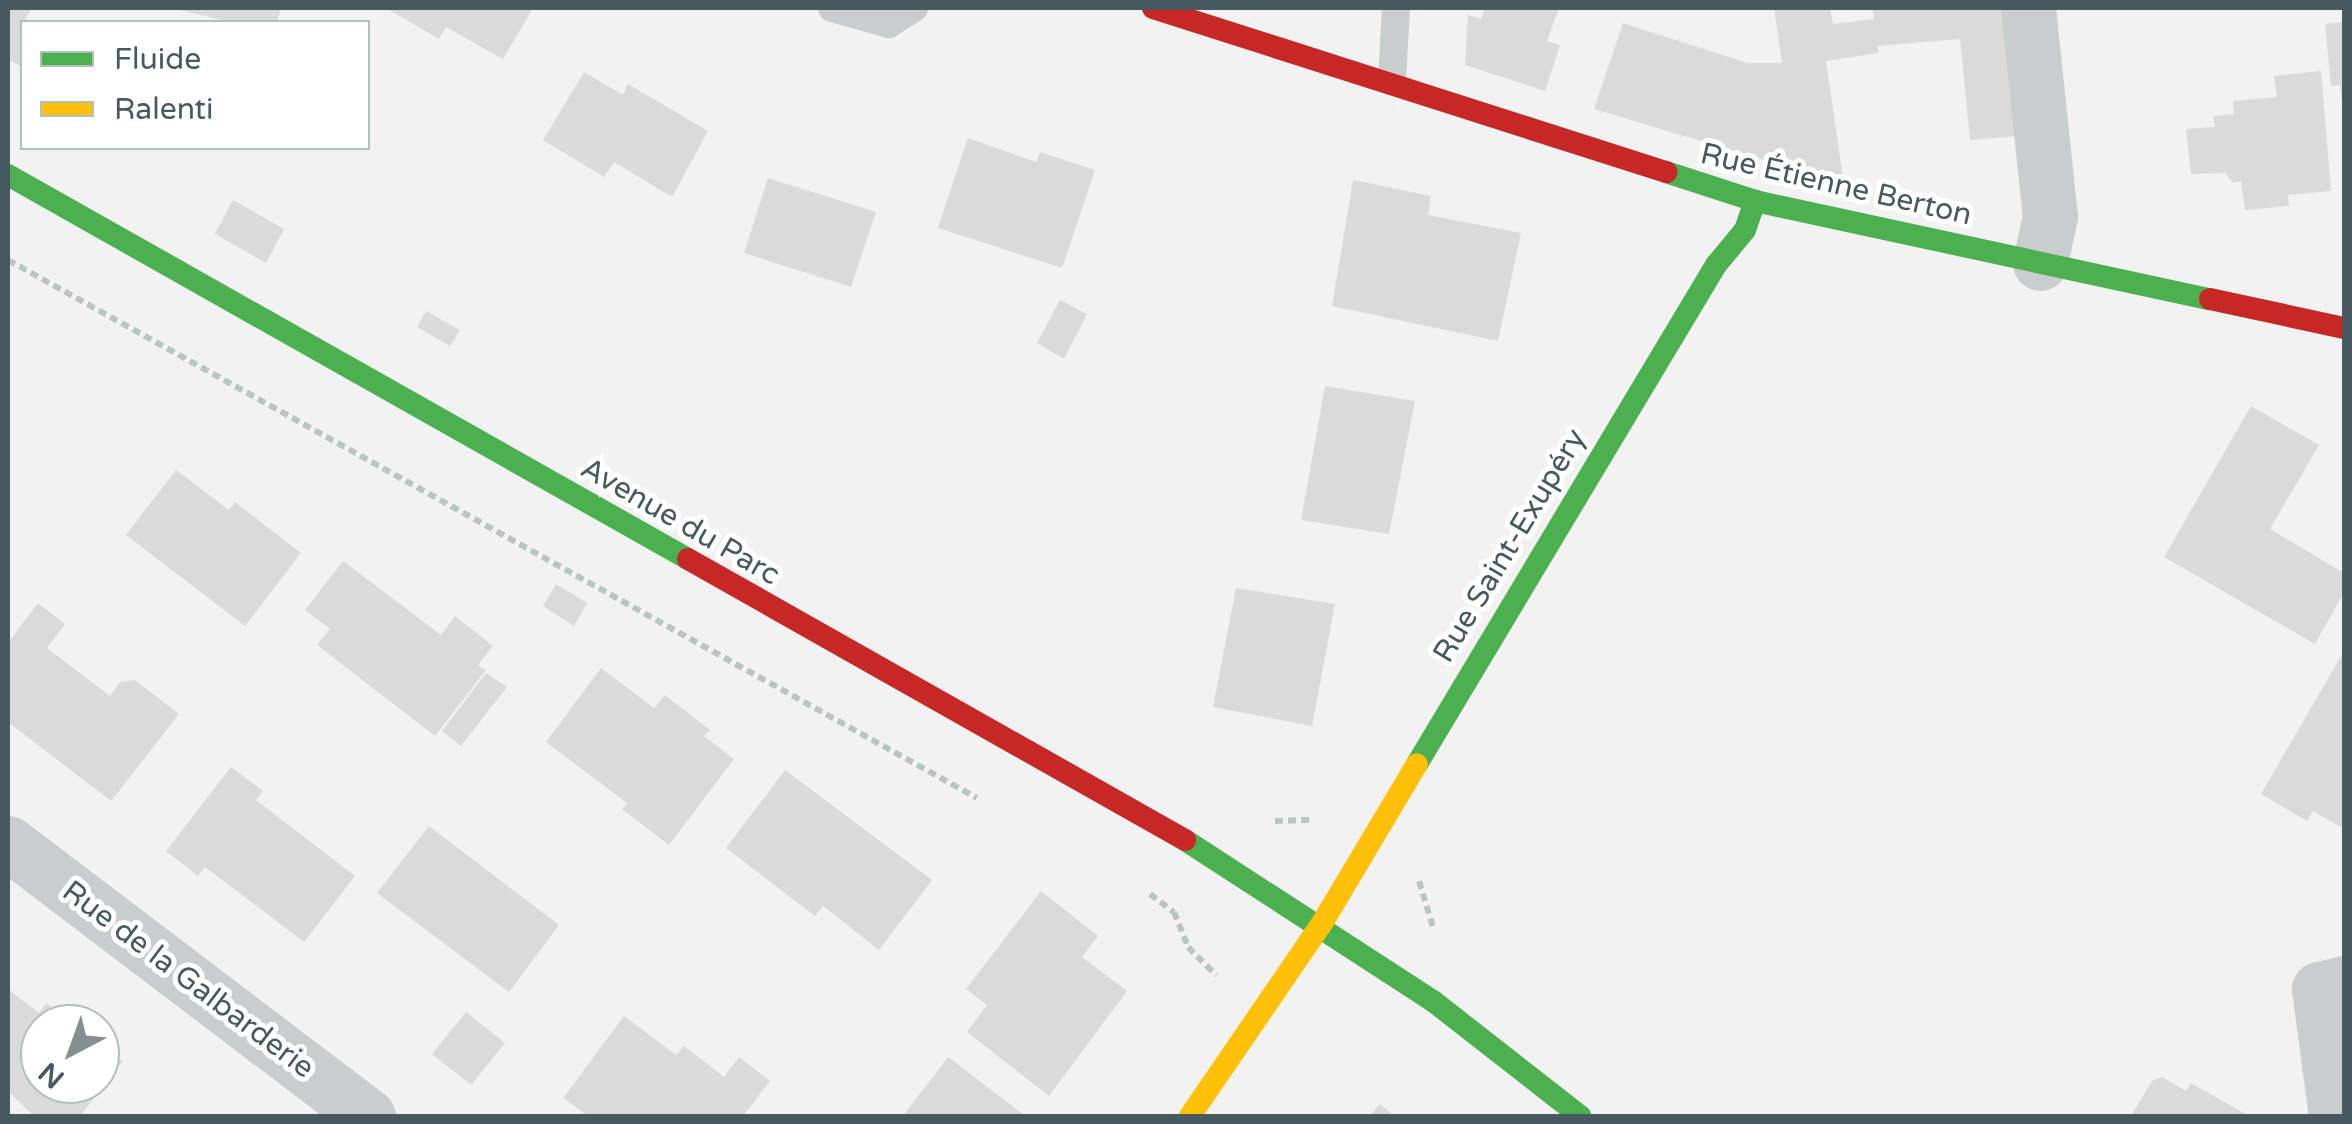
<!DOCTYPE html>
<html>
<head>
<meta charset="utf-8">
<style>
  body { margin:0 }
  #map { position:relative; width:2352px; height:1124px; overflow:hidden; background:#f2f2f2; font-family:"Varela Round",sans-serif }
  div>[style] { position:absolute }
  .building>* { inset:0; background:#dadadb }
  .path>* { height:6px; margin-top:-3px; transform-origin:0; background:repeating-linear-gradient(90deg,#b9c6bf 0 8px,transparent 0 13px) }
  .lane>* { height:28px; margin:-14px; padding:0 14px; transform-origin:14px; border-radius:14px; background:#c9cdce }
  .street>* { height:55px; margin:-27.5px; padding:0 27.5px; transform-origin:27.5px; border-radius:27.5px; background:#c9cdce }
  .fast>* { height:22px; margin:-11px; padding:0 11px; transform-origin:11px; border-radius:11px; background:#4caf50 }
  .slow>* { height:22px; margin:-11px; padding:0 11px; transform-origin:11px; border-radius:11px; background:#ffc107 }
  .jam>* { height:22px; margin:-11px; padding:0 11px; transform-origin:11px; border-radius:11px; background:#c62828 }
  span { translate:-50% -50%; white-space:nowrap; text-align:center; line-height:1.15; -webkit-text-stroke:10px #fff; paint-order:stroke }
  .street-label { font-size:30px; color:#485a5f }
  .frame { position:absolute; inset:0; border:10px solid #485a5f; pointer-events:none }
  .legend { position:absolute; left:20px; top:20px; width:350px; height:130px; box-sizing:border-box; background:#fff; border:2px solid #b6bdbf; margin:0; padding:12px 18px; list-style:none; font-size:30px; color:#485a5f }
  .legend li { display:flex; align-items:center; gap:20px; height:50px }
  .legend b { width:50px; border:2px solid #b6bdbf }
  .north { position:absolute; left:20px; top:1004px; width:100px; height:100px; box-sizing:border-box; background:#fff; border:2px solid #b6bdbf; border-radius:50%; rotate:221deg; font-size:28px; font-weight:700; line-height:40px; text-align:center; color:#485a5f }
  .north::after { content:''; display:block; margin:auto; width:35px; height:45px; background:#848f92; clip-path:polygon(50% 0,100% 100%,50% 72%,0 100%) }
</style>
</head>
<body>
<div id="map">
  <div class="building">
    <div style="clip-path:polygon(8px 8px,32px 8px,25px 19px,31px 22px,22px 22px,22px 67px,8px 59px)"></div>
    <div style="clip-path:polygon(281px 8px,277px 22px,230px 22px,176px 9px)"></div>
    <div style="clip-path:polygon(386px 8px,533px 8px,503px 59px,446px 27px,439px 39px)"></div>
    <div style="clip-path:polygon(1485px 8px,1559px 8px,1547px 41px,1560px 45px,1545px 91px,1465px 65px,1468px 15px,1481px 19px)"></div>
    <div style="clip-path:polygon(1774px 8px,1830px 8px,1833px 24px,1874px 19px,1872px 8px,2009px 8px,2019px 136px,1970px 140px,1960px 39px,1877px 46px,1879px 53px,1826px 61px,1844px 184px,1594px 109px,1623px 23px,1747px 63px,1782px 63px)"></div>
    <div style="clip-path:polygon(2344px 22px,2344px 104px,2342px 104px,2340px 85px,2331px 86px,2325px 24px)"></div>
    <div style="clip-path:polygon(2321px 71px,2331px 191px,2288px 195px,2289px 206px,2245px 210px,2241px 181px,2233px 183px,2225px 173px,2191px 174px,2186px 129px,2215px 127px,2213px 116px,2234px 114px,2233px 101px,2277px 97px,2274px 76px)"></div>
    <div style="clip-path:polygon(584px 72px,623px 95px,628px 84px,708px 131px,672px 197px,614px 162px,604px 177px,543px 140px)"></div>
    <div style="clip-path:polygon(968px 138px,1036px 162px,1040px 152px,1095px 170px,1062px 268px,938px 228px)"></div>
    <div style="clip-path:polygon(768px 178px,876px 212px,851px 287px,744px 253px)"></div>
    <div style="clip-path:polygon(1353px 180px,1431px 196px,1428px 215px,1521px 233px,1498px 341px,1332px 306px)"></div>
    <div style="clip-path:polygon(233px 200px,284px 229px,266px 263px,215px 234px)"></div>
    <div style="clip-path:polygon(1060px 300px,1087px 314px,1064px 359px,1037px 343px)"></div>
    <div style="clip-path:polygon(426px 311px,460px 330px,450px 346px,417px 327px)"></div>
    <div style="clip-path:polygon(1325px 386px,1415px 401px,1389px 534px,1301px 520px)"></div>
    <div style="clip-path:polygon(2251px 406px,2319px 445px,2270px 529px,2344px 573px,2344px 592px,2315px 644px,2164px 557px)"></div>
    <div style="clip-path:polygon(176px 470px,229px 510px,235px 502px,301px 553px,245px 626px,126px 535px)"></div>
    <div style="clip-path:polygon(343px 561px,441px 635px,455px 616px,493px 646px,478px 665px,486px 670px,435px 736px,317px 645px,330px 629px,305px 610px)"></div>
    <div style="clip-path:polygon(556px 584px,587px 603px,574px 626px,543px 606px)"></div>
    <div style="clip-path:polygon(1236px 588px,1335px 604px,1312px 726px,1213px 707px)"></div>
    <div style="clip-path:polygon(38px 603px,65px 624px,47px 648px,110px 696px,120px 682px,135px 680px,179px 714px,111px 801px,8px 722px,8px 643px)"></div>
    <div style="clip-path:polygon(2344px 651px,2344px 829px,2313px 811px,2307px 821px,2261px 794px)"></div>
    <div style="clip-path:polygon(601px 668px,654px 708px,665px 695px,710px 730px,704px 736px,734px 759px,669px 845px,622px 809px,627px 803px,546px 742px)"></div>
    <div style="clip-path:polygon(486px 673px,507px 687px,461px 746px,442px 731px)"></div>
    <div style="clip-path:polygon(231px 767px,263px 791px,256px 800px,355px 876px,304px 942px,205px 867px,198px 876px,166px 851px)"></div>
    <div style="clip-path:polygon(785px 770px,932px 880px,879px 950px,823px 906px,815px 916px,726px 848px)"></div>
    <div style="clip-path:polygon(429px 826px,559px 925px,509px 992px,377px 893px)"></div>
    <div style="clip-path:polygon(1041px 891px,1098px 936px,1082px 957px,1127px 991px,1049px 1096px,967px 1032px,987px 1005px,966px 989px)"></div>
    <div style="clip-path:polygon(8px 989px,39px 1013px,46px 1003px,74px 1024px,40px 1024px,40px 1084px,100px 1084px,100px 1043px,123px 1061px,80px 1116px,34px 1116px,8px 1091px)"></div>
    <div style="clip-path:polygon(466px 1012px,505px 1043px,471px 1085px,432px 1054px)"></div>
    <div style="clip-path:polygon(624px 1016px,676px 1055px,684px 1046px,724px 1077px,739px 1057px,770px 1081px,743px 1116px,588px 1116px,563px 1098px)"></div>
    <div style="clip-path:polygon(948px 1057px,1023px 1114px,1021px 1116px,903px 1116px)"></div>
    <div style="clip-path:polygon(2162px 1077px,2186px 1091px,2191px 1083px,2249px 1116px,2131px 1116px,2152px 1081px)"></div>
    <div style="clip-path:polygon(1380px 1104px,1395px 1116px,1370px 1116px)"></div>
  </div>
  <div class="path">
    <div style="left:8px;top:260px;width:1108px;rotate:29.04deg"></div>
    <div style="left:1275px;top:821px;width:36px;rotate:-2deg"></div>
    <div style="left:1419px;top:881px;width:48px;rotate:73.1deg"></div>
    <div style="left:1150px;top:894px;width:30px;rotate:37deg"></div>
    <div style="left:1174px;top:912px;width:38px;rotate:68deg"></div>
    <div style="left:1188px;top:947px;width:40px;rotate:45deg"></div>
  </div>
  <div class="lane">
    <div style="left:832px;top:8px;width:59px;rotate:15.7deg"></div>
    <div style="left:889px;top:24px;width:30px;rotate:-33deg"></div>
    <div style="left:1392px;top:81px;width:73px;rotate:-86.9deg"></div>
  </div>
  <div class="street">
    <div style="left:2028px;top:8px;width:209px;rotate:84deg"></div>
    <div style="left:2050px;top:216px;width:48px;rotate:102deg"></div>
    <div style="left:8px;top:843px;width:452px;rotate:37.2deg"></div>
    <div style="left:2336px;top:1116px;width:128px;rotate:-97.6deg"></div>
    <div style="left:2319px;top:989px;width:26px;rotate:-13deg"></div>
  </div>
  <div class="fast">
    <div style="left:1666px;top:172px;width:94px;rotate:18deg"></div>
    <div style="left:1755px;top:201px;width:465px;rotate:12.2deg"></div>
    <div style="left:8px;top:175px;width:781px;rotate:29.45deg"></div>
    <div style="left:1417px;top:764px;width:582px;rotate:-59.07deg"></div>
    <div style="left:1716px;top:265px;width:45px;rotate:-50.4deg"></div>
    <div style="left:1745px;top:230px;width:31px;rotate:-71deg"></div>
    <div style="left:1185px;top:840px;width:296px;rotate:33deg"></div>
    <div style="left:1433px;top:1001px;width:187px;rotate:38deg"></div>
  </div>
  <div class="slow">
    <div style="left:1190px;top:1116px;width:232px;rotate:-55.6deg"></div>
    <div style="left:1321px;top:925px;width:187px;rotate:-59.2deg"></div>
  </div>
  <div class="jam">
    <div style="left:1153px;top:8px;width:539px;rotate:17.73deg"></div>
    <div style="left:2210px;top:299px;width:137px;rotate:12.2deg"></div>
    <div style="left:688px;top:559px;width:571px;rotate:29.48deg"></div>
  </div>
  <div class="street-label">
    <span style="left:1836px;top:185px;rotate:13deg">Rue Étienne Berton</span>
    <span style="left:680px;top:522px;rotate:30deg">Avenue du Parc</span>
    <span style="left:1510px;top:546px;rotate:-59deg">Rue Saint-Exupéry</span>
    <span style="left:188px;top:980px;rotate:37deg">Rue de la Galbarderie</span>
  </div>
  <div class="frame"></div>
  <ul class="legend">
  <li><b style="height:12px;background:#4caf50"></b>Fluide</li>
  <li><b style="height:12px;background:#ffc107"></b>Ralenti</li>
  </ul>
  <div class="north">N</div>
</div>
</body>
</html>
